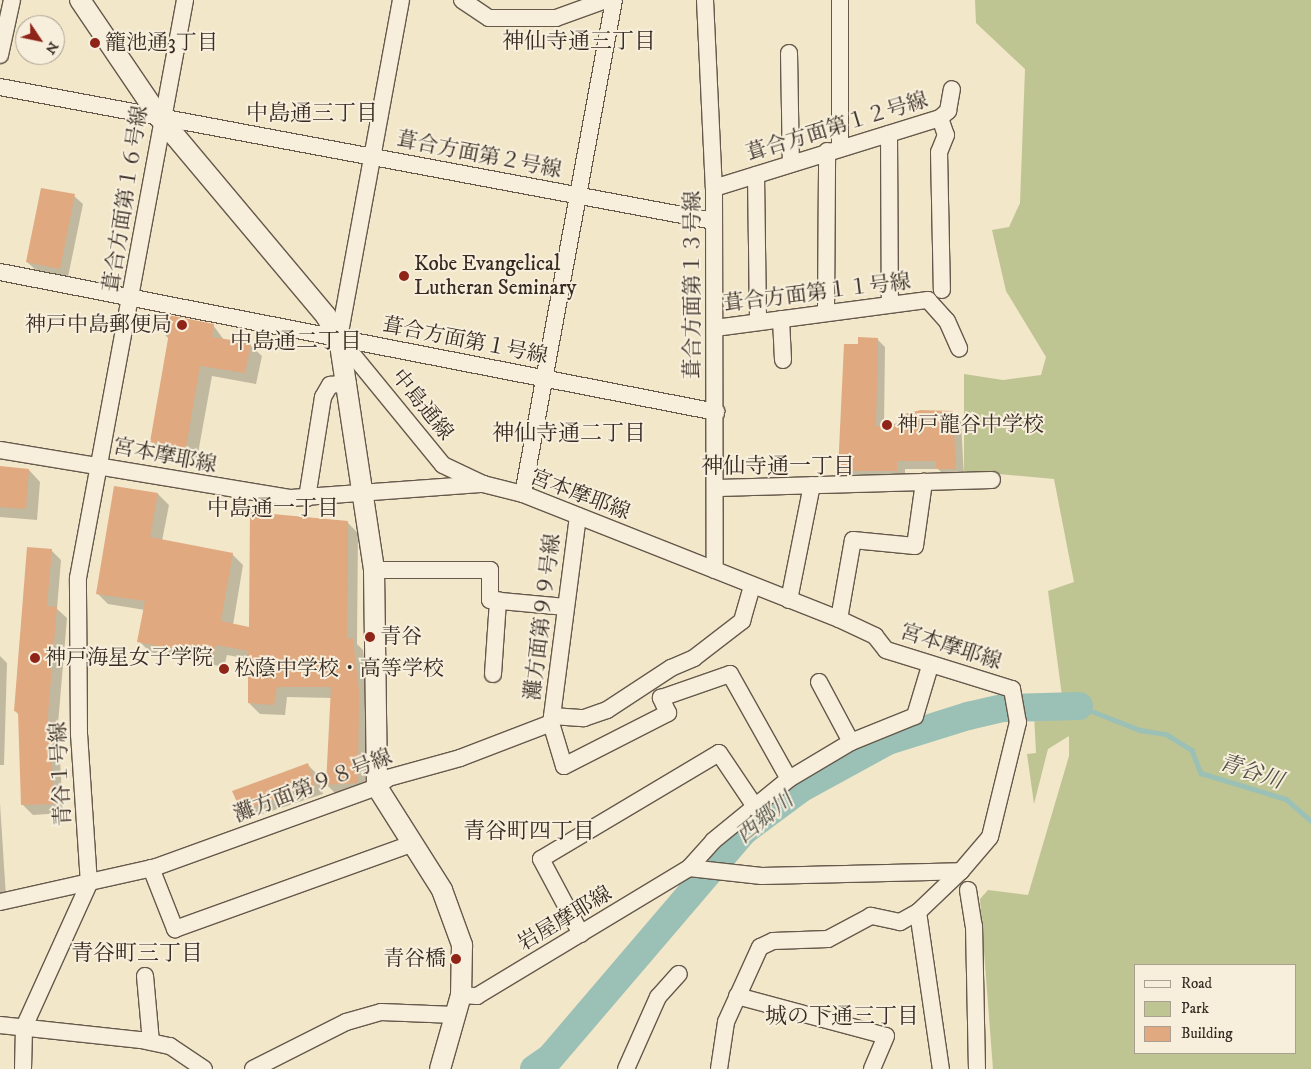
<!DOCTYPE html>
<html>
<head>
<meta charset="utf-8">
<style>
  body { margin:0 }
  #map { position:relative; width:1311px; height:1069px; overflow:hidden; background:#f2e7c9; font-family:"IM FELL DW Pica","Noto Serif JP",serif }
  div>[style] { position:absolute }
  .green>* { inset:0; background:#bfc493 }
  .shadow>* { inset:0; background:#0003 }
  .stream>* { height:4.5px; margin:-2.25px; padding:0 2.25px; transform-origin:2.25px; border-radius:2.25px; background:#9bc0b6 }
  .river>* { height:28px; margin:-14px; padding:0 14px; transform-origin:14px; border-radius:14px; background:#9bc0b6 }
  .building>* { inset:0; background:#e0a980 }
  .roads { filter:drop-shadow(1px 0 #66594c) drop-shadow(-1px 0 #66594c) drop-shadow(0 1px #66594c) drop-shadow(0 -1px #66594c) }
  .minor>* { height:16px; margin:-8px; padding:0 8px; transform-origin:8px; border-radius:8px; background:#f7efdc }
  .tertiary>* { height:20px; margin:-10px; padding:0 10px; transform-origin:10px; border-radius:10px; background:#f7efdc }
  .dots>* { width:14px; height:14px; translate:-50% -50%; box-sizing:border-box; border:2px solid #f7efdc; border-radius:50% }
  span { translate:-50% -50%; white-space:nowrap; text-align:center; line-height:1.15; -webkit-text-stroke:4px #f7efdc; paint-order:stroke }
  .poi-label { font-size:21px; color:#372a22 }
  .left { translate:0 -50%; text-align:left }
  .right { translate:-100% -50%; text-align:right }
  .street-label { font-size:21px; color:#372a22 }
  .neighbourhood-label { font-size:22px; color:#372a22 }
  .water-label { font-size:22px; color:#505047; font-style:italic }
  .legend { position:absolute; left:1134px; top:964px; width:162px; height:90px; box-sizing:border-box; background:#f7efdc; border:1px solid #aaa092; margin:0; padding:6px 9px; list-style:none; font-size:15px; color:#372a22 }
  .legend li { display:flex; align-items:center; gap:10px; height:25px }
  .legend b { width:25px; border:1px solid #aaa092 }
  .north { position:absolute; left:15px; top:15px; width:50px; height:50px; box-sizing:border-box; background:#f7efdc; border:1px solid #aaa092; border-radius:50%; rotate:124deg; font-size:14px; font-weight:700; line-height:20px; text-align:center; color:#372a22 }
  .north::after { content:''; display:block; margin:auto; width:18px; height:22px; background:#8f2418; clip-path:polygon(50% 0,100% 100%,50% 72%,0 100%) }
</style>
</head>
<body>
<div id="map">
  <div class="green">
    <div style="clip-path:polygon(evenodd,975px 0,1311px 0,1311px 1069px,993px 1069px,980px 899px,988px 890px,1028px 895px,1069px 756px,1069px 736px,1048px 749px,1034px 804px,1027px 754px,1036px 753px,1034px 714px,1062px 696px,1048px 591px,1074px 582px,1054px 479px,964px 471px,964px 374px,1003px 380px,1041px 375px,1046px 357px,1006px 291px,992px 230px,1009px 227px,1020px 203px,1025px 69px,976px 23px,975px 0,1135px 965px,1295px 965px,1295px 1053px,1135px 1053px,1135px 965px)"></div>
  </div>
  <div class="shadow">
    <div style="clip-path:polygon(74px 196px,83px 204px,68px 277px,36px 270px,27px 262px)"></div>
    <div style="clip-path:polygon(213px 325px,224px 340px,250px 345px,262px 356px,256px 384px,212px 376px,197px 459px,162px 453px,151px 441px,169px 339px,161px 331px)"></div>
    <div style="clip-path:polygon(877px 339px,885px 347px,884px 426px,952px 412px,961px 421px,964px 477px,946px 477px,938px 469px,905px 469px,905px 478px,848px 479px,839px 471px,859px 345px)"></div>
    <div style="clip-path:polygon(0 468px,29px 470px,40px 482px,37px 520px,0 517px)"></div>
    <div style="clip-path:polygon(115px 487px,158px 494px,169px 505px,162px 541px,232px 554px,243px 565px,233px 625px,250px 628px,347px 522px,358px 533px,357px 644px,363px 650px,370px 704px,368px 794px,338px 796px,327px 785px,332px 698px,287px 697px,285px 715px,260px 714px,249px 703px,249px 659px,227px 655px,224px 667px,150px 652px,139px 641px,145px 610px,108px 604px,97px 593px)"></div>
    <div style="clip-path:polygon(51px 550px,61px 560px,57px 609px,67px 618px,58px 724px,63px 813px,33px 815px,22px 804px,19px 715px,15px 711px)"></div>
    <div style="clip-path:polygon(0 656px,7px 663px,4px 765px,0 765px)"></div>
    <div style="clip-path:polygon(308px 765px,316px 773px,323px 794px,250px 818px,242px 810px)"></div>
    <div style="clip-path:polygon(0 803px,6px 897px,0 897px)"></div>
  </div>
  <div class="stream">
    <div style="left:1079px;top:706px;width:66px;rotate:21.5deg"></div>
    <div style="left:1140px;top:730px;width:26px;rotate:9deg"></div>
    <div style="left:1166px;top:734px;width:31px;rotate:32deg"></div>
    <div style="left:1192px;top:750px;width:25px;rotate:69deg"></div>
    <div style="left:1201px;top:773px;width:89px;rotate:17deg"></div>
    <div style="left:1286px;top:799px;width:33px;rotate:41deg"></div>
  </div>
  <div class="river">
    <div style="left:534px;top:1069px;width:19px;rotate:-35deg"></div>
    <div style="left:550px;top:1058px;width:299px;rotate:-49.5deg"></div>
    <div style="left:744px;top:831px;width:72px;rotate:-36.6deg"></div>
    <div style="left:802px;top:788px;width:98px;rotate:-28.7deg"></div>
    <div style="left:888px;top:741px;width:84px;rotate:-17.4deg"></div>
    <div style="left:968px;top:716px;width:36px;rotate:-13deg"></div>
    <div style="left:1003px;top:708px;width:76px;rotate:-1.5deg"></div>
  </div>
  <div class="building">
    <div style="clip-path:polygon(41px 188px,75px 194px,60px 269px,26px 262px)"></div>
    <div style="clip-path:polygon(163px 314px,214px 324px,212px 337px,251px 343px,245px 373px,200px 366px,186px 448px,150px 442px,169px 333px,160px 331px)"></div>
    <div style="clip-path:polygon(858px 337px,878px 338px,876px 426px,904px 424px,904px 414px,921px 410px,953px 411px,956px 469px,936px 469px,936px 461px,897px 461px,897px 471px,838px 471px,844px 344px,858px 344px)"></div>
    <div style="clip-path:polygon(0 466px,29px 469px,26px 509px,0 507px)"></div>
    <div style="clip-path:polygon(114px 486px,158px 493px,150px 537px,233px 553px,221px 621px,249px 627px,250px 512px,348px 521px,347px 639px,353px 638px,359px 692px,358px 783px,326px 785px,331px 687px,277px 687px,274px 705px,248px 703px,248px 651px,216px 645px,213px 656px,137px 642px,145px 601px,96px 594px)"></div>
    <div style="clip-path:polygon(27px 547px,52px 549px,47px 606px,57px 607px,48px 714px,54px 804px,21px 805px,18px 712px,14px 711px)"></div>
    <div style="clip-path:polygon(308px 763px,315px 785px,241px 811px,232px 791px)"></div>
  </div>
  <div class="roads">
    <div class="minor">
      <div style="left:401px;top:0;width:344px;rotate:100.4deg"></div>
      <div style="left:339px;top:338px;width:164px;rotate:50.7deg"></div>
      <div style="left:443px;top:465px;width:42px;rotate:25.3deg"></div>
      <div style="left:462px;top:0;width:32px;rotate:34deg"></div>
      <div style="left:489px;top:18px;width:67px"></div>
      <div style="left:556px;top:18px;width:53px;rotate:-19.8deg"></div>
      <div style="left:705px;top:0;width:188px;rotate:87.3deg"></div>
      <div style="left:714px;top:188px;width:382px;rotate:89.9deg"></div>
      <div style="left:840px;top:0;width:147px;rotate:90deg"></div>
      <div style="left:789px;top:53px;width:110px;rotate:89deg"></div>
      <div style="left:0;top:55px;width:56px;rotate:-77.7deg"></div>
      <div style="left:0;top:87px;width:726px;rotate:10.63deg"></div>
      <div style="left:940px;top:118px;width:18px;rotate:71deg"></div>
      <div style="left:946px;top:135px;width:18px;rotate:112deg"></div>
      <div style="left:939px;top:152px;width:138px;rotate:88.8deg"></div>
      <div style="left:889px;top:134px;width:170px;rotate:89.7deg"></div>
      <div style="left:756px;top:175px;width:147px;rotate:89.2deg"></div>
      <div style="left:714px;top:188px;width:237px;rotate:-17.2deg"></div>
      <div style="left:940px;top:118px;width:11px;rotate:-41deg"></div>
      <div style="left:948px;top:111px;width:22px;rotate:-80deg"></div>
      <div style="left:0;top:272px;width:730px;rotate:11.06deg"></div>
      <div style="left:826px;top:313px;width:162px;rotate:-89.6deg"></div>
      <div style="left:781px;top:319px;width:41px;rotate:87.2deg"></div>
      <div style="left:715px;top:328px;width:215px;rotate:-7.5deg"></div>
      <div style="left:928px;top:300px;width:28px;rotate:48deg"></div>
      <div style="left:947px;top:321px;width:30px;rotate:66deg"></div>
      <div style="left:0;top:450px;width:295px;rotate:9.4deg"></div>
      <div style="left:291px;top:498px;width:193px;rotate:-4.2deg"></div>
      <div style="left:483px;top:484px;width:41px;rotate:14deg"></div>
      <div style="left:523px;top:494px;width:340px;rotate:21.6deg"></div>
      <div style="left:839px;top:619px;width:40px;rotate:25deg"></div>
      <div style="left:875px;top:636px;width:18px;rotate:52deg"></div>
      <div style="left:886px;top:650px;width:132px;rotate:17.2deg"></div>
      <div style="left:1012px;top:689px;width:34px;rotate:80deg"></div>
      <div style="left:1018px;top:722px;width:118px;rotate:103.7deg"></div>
      <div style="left:990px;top:837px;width:45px;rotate:130.5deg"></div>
      <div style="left:961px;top:871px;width:59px;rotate:136.4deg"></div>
      <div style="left:918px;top:912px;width:21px;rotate:151deg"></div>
      <div style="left:900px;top:922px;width:30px;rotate:-168deg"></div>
      <div style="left:871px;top:916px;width:49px;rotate:151.9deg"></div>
      <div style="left:828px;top:939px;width:55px;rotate:177.9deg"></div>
      <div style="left:773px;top:941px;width:14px;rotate:155deg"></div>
      <div style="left:760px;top:947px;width:82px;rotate:114.4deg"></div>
      <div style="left:726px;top:1022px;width:48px;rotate:98.5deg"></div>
      <div style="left:718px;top:488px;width:274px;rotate:-1.7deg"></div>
      <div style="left:523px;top:494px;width:502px;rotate:-79.56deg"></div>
      <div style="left:307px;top:498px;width:102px;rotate:-81deg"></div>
      <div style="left:323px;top:397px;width:14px;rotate:-60deg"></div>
      <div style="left:330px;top:385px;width:18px;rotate:-6deg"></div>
      <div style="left:578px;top:516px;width:209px;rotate:97.4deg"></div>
      <div style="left:551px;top:723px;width:45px;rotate:73.2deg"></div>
      <div style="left:564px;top:766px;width:117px;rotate:-27deg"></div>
      <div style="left:668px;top:713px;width:17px;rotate:-115deg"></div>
      <div style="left:661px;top:698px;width:73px;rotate:-19.2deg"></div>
      <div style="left:730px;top:674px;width:120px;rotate:60.7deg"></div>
      <div style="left:374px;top:570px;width:116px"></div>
      <div style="left:490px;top:570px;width:30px;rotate:90deg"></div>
      <div style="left:490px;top:600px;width:76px;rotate:5.3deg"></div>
      <div style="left:789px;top:600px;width:117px;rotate:-78.7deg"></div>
      <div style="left:839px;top:619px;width:80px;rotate:-80deg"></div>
      <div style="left:853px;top:540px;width:62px;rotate:5.5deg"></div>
      <div style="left:915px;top:546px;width:65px;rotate:-82deg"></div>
      <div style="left:493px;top:674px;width:74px;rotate:-86.1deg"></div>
      <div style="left:819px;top:682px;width:68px;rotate:61.9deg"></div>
      <div style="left:552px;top:716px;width:32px;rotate:4deg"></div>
      <div style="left:584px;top:718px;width:24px;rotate:-19deg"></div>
      <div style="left:607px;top:710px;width:77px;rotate:-33.3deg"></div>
      <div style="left:671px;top:668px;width:25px;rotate:-23deg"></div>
      <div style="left:694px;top:658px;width:61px;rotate:-37.6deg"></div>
      <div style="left:742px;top:621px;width:37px;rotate:-74deg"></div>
      <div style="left:151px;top:868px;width:66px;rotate:68.5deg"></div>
      <div style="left:175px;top:929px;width:251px;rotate:-19.8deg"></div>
      <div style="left:689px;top:868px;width:73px;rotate:6.3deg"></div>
      <div style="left:762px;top:876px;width:199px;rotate:-1.4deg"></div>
      <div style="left:968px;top:890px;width:36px;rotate:81deg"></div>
      <div style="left:974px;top:926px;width:143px;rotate:88.8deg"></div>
      <div style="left:0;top:902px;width:160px;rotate:-12.6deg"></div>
      <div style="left:156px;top:867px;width:235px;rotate:-19.9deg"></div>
      <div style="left:377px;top:787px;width:14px;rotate:-39deg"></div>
      <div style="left:388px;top:778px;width:75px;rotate:-15.5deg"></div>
      <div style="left:460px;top:758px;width:97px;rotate:-21deg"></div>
      <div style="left:918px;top:912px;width:159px;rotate:81.7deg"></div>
      <div style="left:581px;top:934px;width:85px;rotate:-118.1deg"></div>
      <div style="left:541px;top:859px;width:207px;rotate:-30.8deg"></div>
      <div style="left:719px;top:753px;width:63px;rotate:56.1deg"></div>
      <div style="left:145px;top:976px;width:66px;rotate:84.8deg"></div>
      <div style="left:461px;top:995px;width:16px;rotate:4deg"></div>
      <div style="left:477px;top:996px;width:248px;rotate:-31.1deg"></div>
      <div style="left:689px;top:868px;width:36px;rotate:-48deg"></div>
      <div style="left:713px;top:841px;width:98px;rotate:-39.2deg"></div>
      <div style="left:789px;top:779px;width:72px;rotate:-30.8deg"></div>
      <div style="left:851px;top:742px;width:69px;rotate:-22.1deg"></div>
      <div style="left:915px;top:716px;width:52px;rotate:-73.3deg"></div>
      <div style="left:737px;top:996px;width:154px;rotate:15deg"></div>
      <div style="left:886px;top:1036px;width:36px;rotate:113deg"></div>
      <div style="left:0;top:1025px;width:142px;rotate:6.1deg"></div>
      <div style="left:141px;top:1040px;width:30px;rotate:12deg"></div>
      <div style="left:170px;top:1046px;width:41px;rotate:34.1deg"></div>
      <div style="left:23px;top:1069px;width:42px;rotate:-88.6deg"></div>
      <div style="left:24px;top:1027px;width:157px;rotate:-65.6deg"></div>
      <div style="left:89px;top:884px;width:149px;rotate:-93.8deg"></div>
      <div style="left:79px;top:735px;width:157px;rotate:-90.4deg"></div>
      <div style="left:78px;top:578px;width:588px;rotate:-79.51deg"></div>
      <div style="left:253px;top:1069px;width:104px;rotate:-26.8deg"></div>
      <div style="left:346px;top:1022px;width:36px;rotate:-16deg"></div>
      <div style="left:381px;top:1012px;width:74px;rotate:2.3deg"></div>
      <div style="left:626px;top:1069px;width:79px;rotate:-66deg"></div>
      <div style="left:658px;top:997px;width:31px;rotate:-48deg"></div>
    </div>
    <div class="tertiary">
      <div style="left:80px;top:0;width:143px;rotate:55.9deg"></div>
      <div style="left:160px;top:118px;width:258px;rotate:50deg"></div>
      <div style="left:326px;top:316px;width:26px;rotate:59deg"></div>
      <div style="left:339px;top:338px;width:235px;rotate:81.4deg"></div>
      <div style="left:374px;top:570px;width:217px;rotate:89.2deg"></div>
      <div style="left:377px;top:787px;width:122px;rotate:57.7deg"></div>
      <div style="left:442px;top:890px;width:59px;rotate:70deg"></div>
      <div style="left:462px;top:945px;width:50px;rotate:91.1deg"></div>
      <div style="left:461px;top:995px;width:77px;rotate:105.8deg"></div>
    </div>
  </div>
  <div class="dots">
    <div style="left:95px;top:43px;background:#8f2418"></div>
    <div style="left:404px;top:276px;background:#8f2418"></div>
    <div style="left:182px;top:325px;background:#8f2418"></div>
    <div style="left:887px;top:425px;background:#8f2418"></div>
    <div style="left:370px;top:637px;background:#8f2418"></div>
    <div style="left:35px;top:658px;background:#8f2418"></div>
    <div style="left:224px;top:669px;background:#8f2418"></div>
    <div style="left:456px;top:959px;background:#8f2418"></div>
  </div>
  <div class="poi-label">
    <span class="left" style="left:105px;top:43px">籠池通3丁目</span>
    <span class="left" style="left:414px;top:276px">Kobe Evangelical<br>Lutheran Seminary</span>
    <span class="right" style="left:172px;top:325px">神戸中島郵便局</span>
    <span class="left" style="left:897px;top:425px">神戸龍谷中学校</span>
    <span class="left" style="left:380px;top:637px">青谷</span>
    <span class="left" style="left:45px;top:658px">神戸海星女子学院</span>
    <span class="left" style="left:234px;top:669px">松蔭中学校・高等学校</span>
    <span class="right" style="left:446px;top:959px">青谷橋</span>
  </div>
  <div class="street-label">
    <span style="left:837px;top:127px;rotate:-17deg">葺合方面第１２号線</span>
    <span style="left:479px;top:155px;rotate:11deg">葺合方面第２号線</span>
    <span style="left:126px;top:199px;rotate:-81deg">葺合方面第１６号線</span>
    <span style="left:693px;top:285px;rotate:-90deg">葺合方面第１３号線</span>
    <span style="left:817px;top:293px;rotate:-7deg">葺合方面第１１号線</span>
    <span style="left:465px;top:341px;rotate:11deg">葺合方面第１号線</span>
    <span style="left:422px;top:405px;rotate:51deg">中島通線</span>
    <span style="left:165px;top:456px;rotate:11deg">宮本摩耶線</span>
    <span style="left:580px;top:495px;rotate:21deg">宮本摩耶線</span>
    <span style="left:543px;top:617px;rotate:-83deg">灘方面第９９号線</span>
    <span style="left:951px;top:647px;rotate:18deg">宮本摩耶線</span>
    <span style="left:61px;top:774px;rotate:-93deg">青谷１号線</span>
    <span style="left:313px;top:786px;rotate:-21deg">灘方面第９８号線</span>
    <span style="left:565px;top:919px;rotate:-31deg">岩屋摩耶線</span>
  </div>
  <div class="neighbourhood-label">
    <span style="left:579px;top:42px">神仙寺通三丁目</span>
    <span style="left:312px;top:114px">中島通三丁目</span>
    <span style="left:296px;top:342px">中島通二丁目</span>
    <span style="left:569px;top:434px">神仙寺通二丁目</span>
    <span style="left:778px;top:467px">神仙寺通一丁目</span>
    <span style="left:273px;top:509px">中島通一丁目</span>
    <span style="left:529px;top:832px">青谷町四丁目</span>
    <span style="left:137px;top:954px">青谷町三丁目</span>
    <span style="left:842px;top:1017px">城の下通三丁目</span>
  </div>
  <div class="water-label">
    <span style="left:1251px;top:772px;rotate:18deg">青谷川</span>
    <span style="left:765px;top:818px;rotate:-39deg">西郷川</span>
  </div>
  <ul class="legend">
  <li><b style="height:6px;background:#f7efdc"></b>Road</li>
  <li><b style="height:14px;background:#bfc493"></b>Park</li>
  <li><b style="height:14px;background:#e0a980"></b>Building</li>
  </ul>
  <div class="north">N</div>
</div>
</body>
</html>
